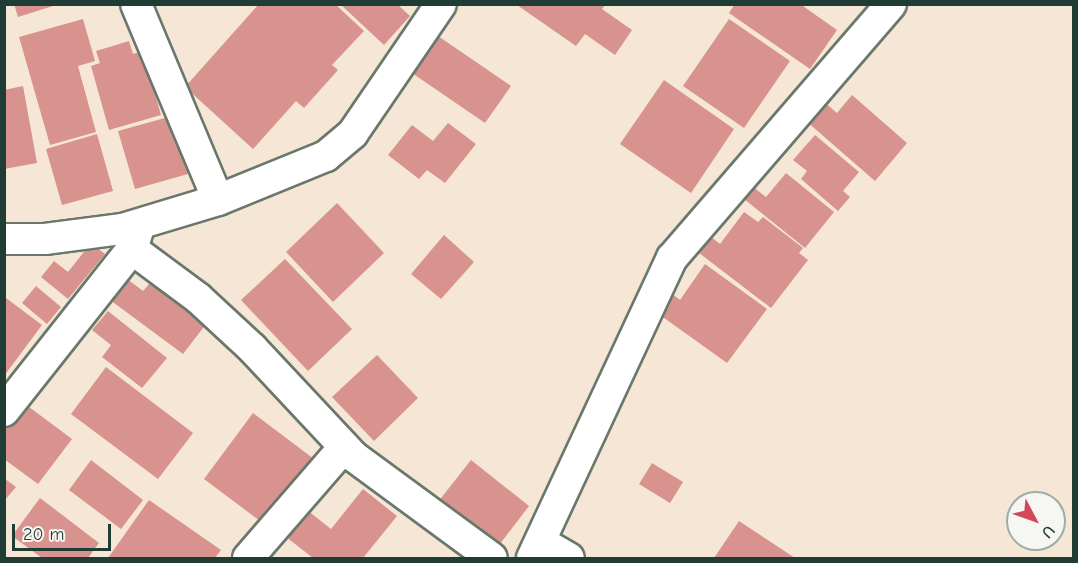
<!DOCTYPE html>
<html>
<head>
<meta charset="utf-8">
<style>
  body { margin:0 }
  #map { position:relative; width:1078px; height:563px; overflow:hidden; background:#f5e6d5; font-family:"Comic Neue",sans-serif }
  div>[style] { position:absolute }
  .building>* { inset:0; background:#d8938f }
  .roads { filter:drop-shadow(2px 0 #6a786c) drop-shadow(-2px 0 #6a786c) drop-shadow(0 2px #6a786c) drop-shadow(0 -2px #6a786c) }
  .minor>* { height:30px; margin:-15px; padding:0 15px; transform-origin:15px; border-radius:15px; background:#fff }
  span { translate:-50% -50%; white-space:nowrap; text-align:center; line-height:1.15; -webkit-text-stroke:5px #f6f6f2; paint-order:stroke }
  .frame { position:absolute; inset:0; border:6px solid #1f3d34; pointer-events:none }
  .north { position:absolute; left:1006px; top:491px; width:60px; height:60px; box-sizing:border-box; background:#f6f6f2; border:2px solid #a0aca6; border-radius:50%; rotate:131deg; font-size:16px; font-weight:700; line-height:24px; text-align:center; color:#1f3d34 }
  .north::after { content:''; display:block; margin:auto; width:21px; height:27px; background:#d1495b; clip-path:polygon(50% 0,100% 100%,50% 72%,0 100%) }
  .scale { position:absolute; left:12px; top:524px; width:99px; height:27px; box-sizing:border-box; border:3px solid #1f3d34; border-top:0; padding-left:8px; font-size:18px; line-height:21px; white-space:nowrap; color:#1f3d34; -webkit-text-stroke:4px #f6f6f2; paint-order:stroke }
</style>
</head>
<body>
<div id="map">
  <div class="building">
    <div style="clip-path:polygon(14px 4px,56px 4px,56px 5px,18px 17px)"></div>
    <div style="clip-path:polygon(259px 4px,335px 4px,364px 31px,332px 65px,338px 70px,304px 108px,296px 101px,253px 149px,185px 87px)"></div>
    <div style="clip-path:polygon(340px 4px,397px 4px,410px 16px,384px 45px)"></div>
    <div style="clip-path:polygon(735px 4px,800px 4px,837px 30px,810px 69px,729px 13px)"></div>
    <div style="clip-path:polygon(517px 5px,605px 5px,602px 9px,632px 30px,615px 55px,585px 34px,576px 46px)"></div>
    <div style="clip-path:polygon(83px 19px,95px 61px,78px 66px,96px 132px,50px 145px,19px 37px)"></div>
    <div style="clip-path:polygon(729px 19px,790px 61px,744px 128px,683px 86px)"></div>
    <div style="clip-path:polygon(438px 36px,511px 86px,485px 123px,412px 73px)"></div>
    <div style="clip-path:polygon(129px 41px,133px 54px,143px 51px,161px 115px,109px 130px,91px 66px,100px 63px,96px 51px)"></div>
    <div style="clip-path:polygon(664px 80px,734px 129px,691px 193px,620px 144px)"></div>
    <div style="clip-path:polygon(23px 86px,37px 163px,4px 169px,4px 90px)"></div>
    <div style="clip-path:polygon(852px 95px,907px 143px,875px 181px,806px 121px,823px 101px,837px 113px)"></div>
    <div style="clip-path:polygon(172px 116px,188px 174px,135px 189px,118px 131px)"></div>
    <div style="clip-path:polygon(448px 123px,476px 144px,445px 183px,427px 170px,419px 179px,388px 155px,412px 125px,433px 141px)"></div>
    <div style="clip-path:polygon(97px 134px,113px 191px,62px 205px,46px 149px)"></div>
    <div style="clip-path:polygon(815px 135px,859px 172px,843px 191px,850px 197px,838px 211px,801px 179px,807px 171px,793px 160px)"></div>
    <div style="clip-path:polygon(786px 173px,834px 212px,805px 248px,739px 195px,748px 183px,766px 197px)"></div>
    <div style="clip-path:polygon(337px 203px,384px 253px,333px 302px,286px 252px)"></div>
    <div style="clip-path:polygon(744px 212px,758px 222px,763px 217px,803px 248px,799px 253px,808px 260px,771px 308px,690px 246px,702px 230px,720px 244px)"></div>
    <div style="clip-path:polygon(444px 235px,474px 262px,441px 299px,411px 274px)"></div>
    <div style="clip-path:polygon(91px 243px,105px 254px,68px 299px,41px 277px,54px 261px,68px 272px)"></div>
    <div style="clip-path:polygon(285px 259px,352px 329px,308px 371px,241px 300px)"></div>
    <div style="clip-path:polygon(705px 264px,767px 309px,727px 363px,653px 310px,667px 290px,680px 300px)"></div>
    <div style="clip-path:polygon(122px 275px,143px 291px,150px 283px,190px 313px,197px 304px,213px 315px,183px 354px,106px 297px)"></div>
    <div style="clip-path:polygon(36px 286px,61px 307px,47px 324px,22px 303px)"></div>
    <div style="clip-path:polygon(6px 298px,42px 325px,4px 376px,4px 301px)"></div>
    <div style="clip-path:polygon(108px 311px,167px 358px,142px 388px,102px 357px,111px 345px,92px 330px)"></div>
    <div style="clip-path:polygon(377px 355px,418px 398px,374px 441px,332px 397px)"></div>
    <div style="clip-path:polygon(106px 367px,193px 433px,158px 479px,71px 414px)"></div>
    <div style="clip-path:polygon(17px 398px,72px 439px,38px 484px,4px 459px,4px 415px)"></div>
    <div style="clip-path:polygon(253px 413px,314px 459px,264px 524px,204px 479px)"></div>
    <div style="clip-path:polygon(91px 460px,143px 500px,121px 529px,69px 490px)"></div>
    <div style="clip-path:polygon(471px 460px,529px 506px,493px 553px,434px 507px)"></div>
    <div style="clip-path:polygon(652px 463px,683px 482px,670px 503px,639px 484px)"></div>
    <div style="clip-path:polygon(4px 478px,16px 487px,4px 501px)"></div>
    <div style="clip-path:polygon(363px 489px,397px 516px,363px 558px,313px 558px,281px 533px,302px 506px,331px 529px)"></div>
    <div style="clip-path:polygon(40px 498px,99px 543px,88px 558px,42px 558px,12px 536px)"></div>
    <div style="clip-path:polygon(149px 500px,221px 550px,215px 558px,108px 558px)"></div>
    <div style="clip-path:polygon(739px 521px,795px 558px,714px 558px)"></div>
  </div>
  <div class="roads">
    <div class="minor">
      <div style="left:136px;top:4px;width:212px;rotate:67.3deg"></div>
      <div style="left:4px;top:239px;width:41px"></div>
      <div style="left:45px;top:239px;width:78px;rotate:-7.4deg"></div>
      <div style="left:122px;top:229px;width:100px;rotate:-16.8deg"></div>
      <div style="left:218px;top:200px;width:117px;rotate:-22.2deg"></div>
      <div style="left:326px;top:156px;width:35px;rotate:-40deg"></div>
      <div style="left:353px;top:133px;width:156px;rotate:-55.7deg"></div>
      <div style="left:132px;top:249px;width:82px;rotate:36.6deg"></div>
      <div style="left:198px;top:298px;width:74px;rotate:42.8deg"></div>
      <div style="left:252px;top:348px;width:148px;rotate:46.9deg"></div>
      <div style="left:353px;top:456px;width:172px;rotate:36.3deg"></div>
      <div style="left:4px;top:411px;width:206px;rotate:-51.7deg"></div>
      <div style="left:132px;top:249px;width:19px;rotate:-72deg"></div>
      <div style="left:541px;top:542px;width:32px;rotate:30deg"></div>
      <div style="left:248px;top:558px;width:147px;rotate:-49.1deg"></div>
      <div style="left:532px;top:558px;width:331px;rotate:-65deg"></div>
      <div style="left:672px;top:258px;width:335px;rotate:-49.2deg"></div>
    </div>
  </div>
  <div class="frame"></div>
  <div class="north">U</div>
  <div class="scale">20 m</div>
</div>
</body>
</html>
